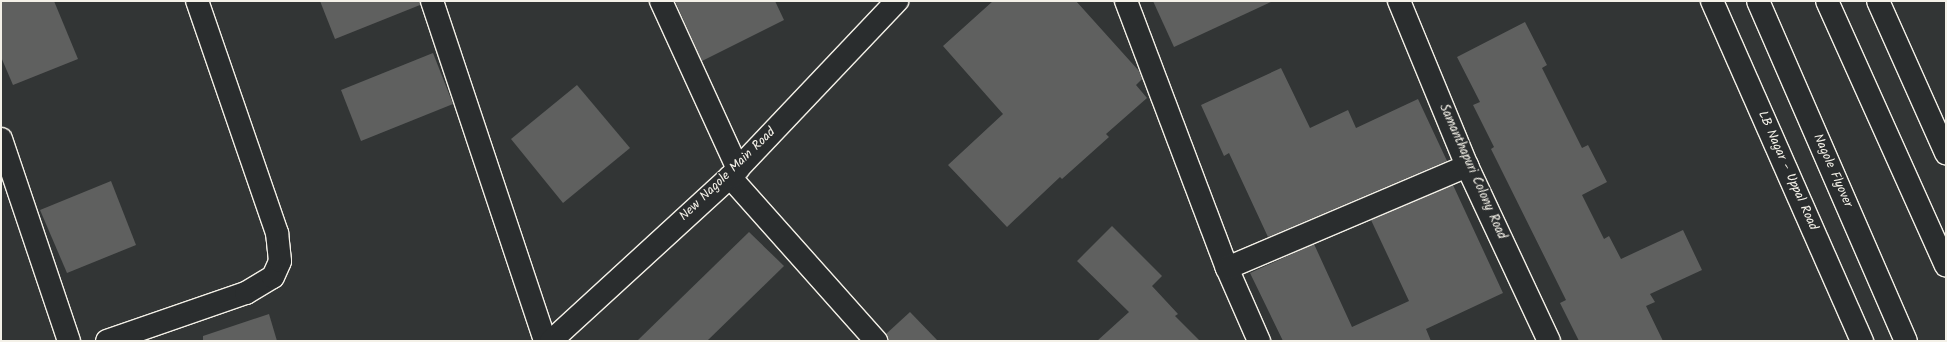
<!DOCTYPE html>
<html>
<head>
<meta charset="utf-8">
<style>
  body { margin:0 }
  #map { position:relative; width:1947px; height:342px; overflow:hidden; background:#323535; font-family:Kalam,sans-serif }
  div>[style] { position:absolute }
  .building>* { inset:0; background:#5f605f }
  .roads { filter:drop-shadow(1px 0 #f4f1e8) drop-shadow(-1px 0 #f4f1e8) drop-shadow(0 1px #f4f1e8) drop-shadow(0 -1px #f4f1e8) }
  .minor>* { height:22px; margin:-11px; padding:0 11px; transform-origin:11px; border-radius:11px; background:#2a2d2e }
  .highway>* { height:22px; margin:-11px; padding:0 11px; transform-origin:11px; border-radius:11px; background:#2a2d2e }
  span { translate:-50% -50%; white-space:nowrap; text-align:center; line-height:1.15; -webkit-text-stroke:3px #2a2d2e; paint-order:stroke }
  .street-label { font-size:13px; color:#f4f1e8 }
  .frame { position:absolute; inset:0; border:2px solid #f4f1e8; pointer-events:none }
</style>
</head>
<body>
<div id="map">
  <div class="building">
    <div style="clip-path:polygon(1px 1px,54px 1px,78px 59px,13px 85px,1px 57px)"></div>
    <div style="clip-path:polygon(320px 1px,420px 1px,420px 5px,335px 39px)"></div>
    <div style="clip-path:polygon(675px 1px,775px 1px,784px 20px,702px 61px)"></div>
    <div style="clip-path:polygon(993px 1px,1076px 1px,1139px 71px,1142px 79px,1136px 85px,1147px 98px,1106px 134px,1109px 137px,1062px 179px,1060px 177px,1007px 227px,948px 165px,1003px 114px,943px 46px)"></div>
    <div style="clip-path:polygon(1153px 1px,1273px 1px,1174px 47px)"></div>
    <div style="clip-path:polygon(1525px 22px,1547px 65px,1542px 68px,1582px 148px,1588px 145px,1607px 182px,1582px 195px,1604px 239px,1609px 236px,1621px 259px,1683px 230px,1702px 270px,1650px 294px,1655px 302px,1646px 306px,1663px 341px,1579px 341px,1560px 303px,1566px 300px,1491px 149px,1494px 147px,1473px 105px,1480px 102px,1457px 57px)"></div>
    <div style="clip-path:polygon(433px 53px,453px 104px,361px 141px,341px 90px)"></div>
    <div style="clip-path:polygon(1281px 68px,1310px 128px,1348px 110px,1356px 128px,1418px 99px,1447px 161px,1268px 237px,1229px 153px,1224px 156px,1201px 105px)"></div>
    <div style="clip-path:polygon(577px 85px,630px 148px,563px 203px,511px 139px)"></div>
    <div style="clip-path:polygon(111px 181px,136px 245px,67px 273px,40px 210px)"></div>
    <div style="clip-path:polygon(1453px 185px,1503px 293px,1426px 329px,1431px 341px,1283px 341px,1250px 273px,1314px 244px,1352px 327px,1409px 301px,1371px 220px)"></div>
    <div style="clip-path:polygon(1112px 226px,1162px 276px,1152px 286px,1178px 314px,1175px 316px,1200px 341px,1097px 341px,1129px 312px,1077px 261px)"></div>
    <div style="clip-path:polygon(749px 232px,784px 266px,707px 341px,637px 341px)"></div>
    <div style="clip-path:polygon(910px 312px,938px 341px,888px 341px,886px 334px)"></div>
    <div style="clip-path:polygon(269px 314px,277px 341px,203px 341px,203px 336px)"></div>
  </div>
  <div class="roads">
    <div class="minor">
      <div style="left:432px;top:1px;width:358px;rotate:71.6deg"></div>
      <div style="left:661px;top:1px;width:185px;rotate:65.4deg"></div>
      <div style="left:1126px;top:1px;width:285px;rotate:69.3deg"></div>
      <div style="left:1227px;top:268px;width:80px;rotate:66.3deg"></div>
      <div style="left:1399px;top:1px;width:178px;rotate:67.6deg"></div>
      <div style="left:1467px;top:166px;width:193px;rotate:64.9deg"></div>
      <div style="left:1712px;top:1px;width:372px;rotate:66.2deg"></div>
      <div style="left:1878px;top:1px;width:167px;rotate:65.9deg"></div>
      <div style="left:1px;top:139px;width:213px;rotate:71.4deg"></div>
      <div style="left:730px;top:177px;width:220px;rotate:48.3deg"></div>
      <div style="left:1227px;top:268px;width:261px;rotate:-23deg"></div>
      <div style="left:107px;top:341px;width:147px;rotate:-19.1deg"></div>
      <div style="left:246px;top:293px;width:31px;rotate:-31deg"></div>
      <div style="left:273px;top:277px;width:17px;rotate:-66deg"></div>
      <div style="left:280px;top:261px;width:28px;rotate:-96deg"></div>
      <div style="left:277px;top:233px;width:245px;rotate:-109deg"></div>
      <div style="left:551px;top:341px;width:243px;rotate:-42.5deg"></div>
      <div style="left:730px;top:177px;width:243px;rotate:-46.5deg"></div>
    </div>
    <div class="highway">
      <div style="left:1758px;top:1px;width:371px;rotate:66.5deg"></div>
      <div style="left:1827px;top:1px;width:290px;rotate:65.8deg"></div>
    </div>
  </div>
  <div class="street-label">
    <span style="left:1787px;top:171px;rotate:66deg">LB Nagar - Uppal Road</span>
    <span style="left:1832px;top:171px;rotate:66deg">Nagole Flyover</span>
    <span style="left:1472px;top:172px;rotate:66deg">Samanthapuri Colony Road</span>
    <span style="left:728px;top:175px;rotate:-44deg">New Nagole Main Road</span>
  </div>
  <div class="frame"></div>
</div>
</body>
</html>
